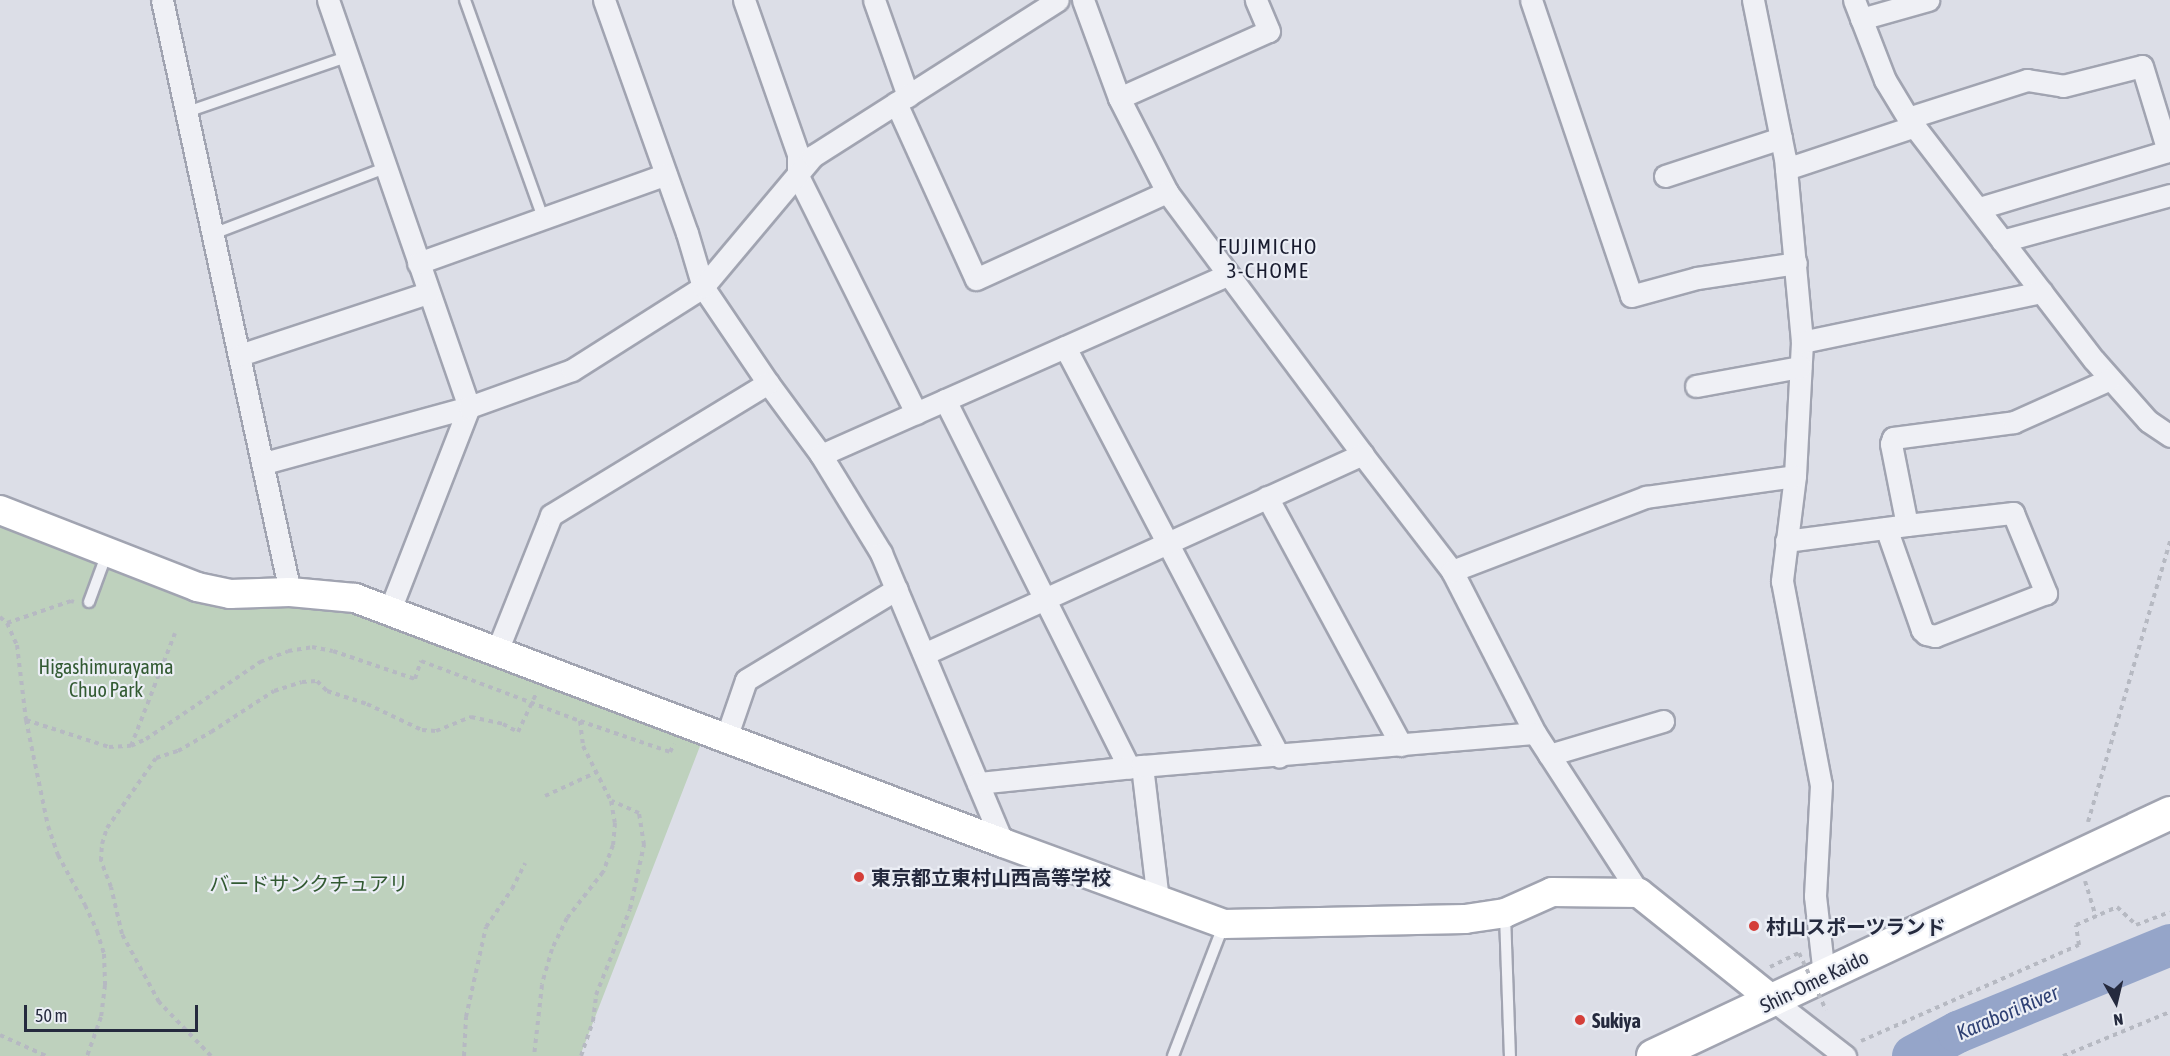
<!DOCTYPE html>
<html>
<head>
<meta charset="utf-8">
<style>
  body { margin:0 }
  #map { position:relative; width:2170px; height:1056px; overflow:hidden; background:#dcdee7; font-family:"Asap Condensed","Noto Sans JP",sans-serif }
  div>[style] { position:absolute }
  .green>* { inset:0; background:#bed1bd }
  .river>* { height:42px; margin:-21px; padding:0 21px; transform-origin:21px; border-radius:21px; background:#95a5c9 }
  .path>* { height:4px; margin-top:-2px; transform-origin:0; background:repeating-linear-gradient(90deg,#b6b9c2 0 4.5px,transparent 0 9px) }
  .roads { filter:drop-shadow(2px 0 #a1a4b1) drop-shadow(-2px 0 #a1a4b1) drop-shadow(0 2px #a1a4b1) drop-shadow(0 -2px #a1a4b1) }
  .lane>* { height:10px; margin:-5px; padding:0 5px; transform-origin:5px; border-radius:5px; background:#eff0f5 }
  .street>* { height:21px; margin:-10.5px; padding:0 10.5px; transform-origin:10.5px; border-radius:10.5px; background:#eff0f5 }
  .secondary>* { height:28px; margin:-14px; padding:0 14px; transform-origin:14px; border-radius:14px; background:#fff }
  .primary>* { height:32px; margin:-16px; padding:0 16px; transform-origin:16px; border-radius:16px; background:#fff }
  .path-bridge>* { height:4px; margin-top:-2px; transform-origin:0; background:repeating-linear-gradient(90deg,#b6b9c2 0 4.5px,transparent 0 9px) }
  .dots>* { width:16px; height:16px; translate:-50% -50%; box-sizing:border-box; border:3px solid #ebeef5; border-radius:50% }
  span { translate:-50% -50%; white-space:nowrap; text-align:center; line-height:1.15; -webkit-text-stroke:4.5px #ebeef5; paint-order:stroke }
  .park-label { font-size:20px; color:#325a32 }
  .poi-label { font-size:20px; color:#252a3e; font-weight:700 }
  .left { translate:0 -50%; text-align:left }
  .street-label { font-size:20px; color:#252a3e }
  .neighbourhood-label { font-size:21px; color:#181b2e; letter-spacing:1.5px }
  .water-label { font-size:21px; color:#2e4073; font-style:italic }
  .north { position:absolute; left:2086px; top:972px; width:60px; height:60px; -webkit-text-stroke:4px #ebeef5; paint-order:stroke; rotate:172deg; font-size:16px; font-weight:700; line-height:24px; text-align:center; color:#252a3e }
  .north::after { content:''; display:block; margin:auto; width:21px; height:27px; background:#252a3e; clip-path:polygon(50% 0,100% 100%,50% 72%,0 100%) }
  .scale { position:absolute; left:24px; top:1005px; width:174px; height:27px; box-sizing:border-box; border:3px solid #252a3e; border-top:0; padding-left:8px; font-size:18px; line-height:21px; white-space:nowrap; color:#252a3e; -webkit-text-stroke:4px #ebeef5; paint-order:stroke }
</style>
</head>
<body>
<div id="map">
  <div class="green">
    <div style="clip-path:polygon(0 522px,174px 590px,352px 604px,702px 741px,580px 1056px,0 1056px)"></div>
  </div>
  <div class="river">
    <div style="left:1913px;top:1056px;width:51px;rotate:-28.1deg"></div>
    <div style="left:1958px;top:1032px;width:229px;rotate:-22.3deg"></div>
  </div>
  <div class="path">
    <div style="left:0;top:617px;width:9px;rotate:41deg"></div>
    <div style="left:7px;top:623px;width:24px;rotate:66deg"></div>
    <div style="left:17px;top:645px;width:76px;rotate:83.2deg"></div>
    <div style="left:26px;top:720px;width:87px;rotate:18deg"></div>
    <div style="left:109px;top:747px;width:22px;rotate:-3deg"></div>
    <div style="left:131px;top:746px;width:17px;rotate:-25deg"></div>
    <div style="left:146px;top:739px;width:138px;rotate:-34deg"></div>
    <div style="left:260px;top:662px;width:30px;rotate:-21deg"></div>
    <div style="left:288px;top:651px;width:24px;rotate:-9deg"></div>
    <div style="left:312px;top:647px;width:21px;rotate:11deg"></div>
    <div style="left:333px;top:651px;width:87px;rotate:18.9deg"></div>
    <div style="left:415px;top:679px;width:19px;rotate:-72deg"></div>
    <div style="left:421px;top:661px;width:170px;rotate:20.7deg"></div>
    <div style="left:580px;top:721px;width:25px;rotate:83deg"></div>
    <div style="left:583px;top:746px;width:62px;rotate:63deg"></div>
    <div style="left:611px;top:801px;width:22px;rotate:80deg"></div>
    <div style="left:615px;top:823px;width:22px;rotate:95deg"></div>
    <div style="left:613px;top:845px;width:29px;rotate:110deg"></div>
    <div style="left:603px;top:872px;width:58px;rotate:128deg"></div>
    <div style="left:567px;top:918px;width:34px;rotate:116deg"></div>
    <div style="left:552px;top:949px;width:37px;rotate:106deg"></div>
    <div style="left:542px;top:985px;width:71px;rotate:96.4deg"></div>
    <div style="left:7px;top:623px;width:68px;rotate:-19deg"></div>
    <div style="left:71px;top:601px;width:3px;rotate:18deg"></div>
    <div style="left:26px;top:720px;width:108px;rotate:78.3deg"></div>
    <div style="left:48px;top:826px;width:31px;rotate:71deg"></div>
    <div style="left:58px;top:855px;width:57px;rotate:61.6deg"></div>
    <div style="left:85px;top:905px;width:29px;rotate:65deg"></div>
    <div style="left:97px;top:931px;width:24px;rotate:73deg"></div>
    <div style="left:104px;top:954px;width:31px;rotate:88deg"></div>
    <div style="left:105px;top:985px;width:32px;rotate:97deg"></div>
    <div style="left:101px;top:1017px;width:41px;rotate:109.7deg"></div>
    <div style="left:580px;top:721px;width:95px;rotate:19deg"></div>
    <div style="left:670px;top:752px;width:9px;rotate:-63deg"></div>
    <div style="left:131px;top:746px;width:121px;rotate:-68.7deg"></div>
    <div style="left:545px;top:796px;width:57px;rotate:-24.8deg"></div>
    <div style="left:2088px;top:822px;width:293px;rotate:-73.7deg"></div>
    <div style="left:2085px;top:881px;width:37px;rotate:73deg"></div>
    <div style="left:1770px;top:967px;width:32px;rotate:-26deg"></div>
    <div style="left:0;top:1035px;width:51px;rotate:24.5deg"></div>
    <div style="left:1861px;top:1041px;width:238px;rotate:-23.8deg"></div>
    <div style="left:2079px;top:945px;width:20px;rotate:-99deg"></div>
    <div style="left:2076px;top:925px;width:45px;rotate:-23.7deg"></div>
    <div style="left:2117px;top:907px;width:26px;rotate:43deg"></div>
    <div style="left:2136px;top:925px;width:36px;rotate:-21deg"></div>
    <div style="left:211px;top:1056px;width:75px;rotate:-133.9deg"></div>
    <div style="left:159px;top:1002px;width:77px;rotate:-118.6deg"></div>
    <div style="left:122px;top:934px;width:48px;rotate:-103.2deg"></div>
    <div style="left:111px;top:887px;width:28px;rotate:-111deg"></div>
    <div style="left:101px;top:861px;width:17px;rotate:-87deg"></div>
    <div style="left:102px;top:844px;width:17px;rotate:-73deg"></div>
    <div style="left:107px;top:828px;width:85px;rotate:-55deg"></div>
    <div style="left:156px;top:758px;width:23px;rotate:-18deg"></div>
    <div style="left:178px;top:751px;width:38px;rotate:-30deg"></div>
    <div style="left:211px;top:732px;width:75px;rotate:-33.1deg"></div>
    <div style="left:274px;top:691px;width:29px;rotate:-18deg"></div>
    <div style="left:302px;top:682px;width:15px;rotate:-4deg"></div>
    <div style="left:317px;top:681px;width:14px;rotate:45deg"></div>
    <div style="left:327px;top:691px;width:42px;rotate:18deg"></div>
    <div style="left:367px;top:704px;width:61px;rotate:25.3deg"></div>
    <div style="left:422px;top:730px;width:14px;rotate:4deg"></div>
    <div style="left:436px;top:731px;width:38px;rotate:-22deg"></div>
    <div style="left:471px;top:717px;width:33px;rotate:12deg"></div>
    <div style="left:503px;top:724px;width:17px;rotate:28deg"></div>
    <div style="left:518px;top:732px;width:44px;rotate:-64.6deg"></div>
    <div style="left:464px;top:1056px;width:39px;rotate:-87deg"></div>
    <div style="left:466px;top:1017px;width:92px;rotate:-77.5deg"></div>
    <div style="left:486px;top:927px;width:46px;rotate:-55.6deg"></div>
    <div style="left:512px;top:889px;width:29px;rotate:-63deg"></div>
    <div style="left:581px;top:1056px;width:37px;rotate:-71deg"></div>
    <div style="left:593px;top:1021px;width:26px;rotate:-83deg"></div>
    <div style="left:596px;top:995px;width:92px;rotate:-68.4deg"></div>
    <div style="left:630px;top:909px;width:66px;rotate:-77.7deg"></div>
    <div style="left:644px;top:845px;width:32px;rotate:-99deg"></div>
    <div style="left:639px;top:813px;width:30px;rotate:-156deg"></div>
    <div style="left:2063px;top:1056px;width:116px;rotate:-22.4deg"></div>
  </div>
  <div class="roads">
    <div class="lane">
      <div style="left:465px;top:0;width:232px;rotate:70.3deg"></div>
      <div style="left:187px;top:112px;width:169px;rotate:-19deg"></div>
      <div style="left:213px;top:234px;width:184px;rotate:-21deg"></div>
      <div style="left:89px;top:602px;width:52px;rotate:-69.8deg"></div>
      <div style="left:1505px;top:915px;width:141px;rotate:88deg"></div>
      <div style="left:1173px;top:1056px;width:142px;rotate:-68.9deg"></div>
    </div>
    <div class="street">
      <div style="left:162px;top:0;width:606px;rotate:77.8deg"></div>
      <div style="left:328px;top:0;width:431px;rotate:70.9deg"></div>
      <div style="left:469px;top:407px;width:218px;rotate:111.3deg"></div>
      <div style="left:604px;top:0;width:247px;rotate:70.4deg"></div>
      <div style="left:687px;top:233px;width:56px;rotate:73.5deg"></div>
      <div style="left:703px;top:287px;width:116px;rotate:55.9deg"></div>
      <div style="left:768px;top:383px;width:89px;rotate:53.6deg"></div>
      <div style="left:821px;top:455px;width:115px;rotate:58.5deg"></div>
      <div style="left:881px;top:553px;width:315px;rotate:67.2deg"></div>
      <div style="left:744px;top:0;width:163px;rotate:70.7deg"></div>
      <div style="left:798px;top:154px;width:22px;rotate:90deg"></div>
      <div style="left:798px;top:176px;width:265px;rotate:63.5deg"></div>
      <div style="left:874px;top:0;width:102px;rotate:70.5deg"></div>
      <div style="left:1083px;top:0;width:104px;rotate:69.8deg"></div>
      <div style="left:1119px;top:98px;width:106px;rotate:62.9deg"></div>
      <div style="left:1167px;top:192px;width:327px;rotate:53.3deg"></div>
      <div style="left:1362px;top:454px;width:148px;rotate:52.4deg"></div>
      <div style="left:1452px;top:571px;width:182px;rotate:62.9deg"></div>
      <div style="left:1535px;top:733px;width:191px;rotate:57deg"></div>
      <div style="left:1531px;top:0;width:312px;rotate:71.3deg"></div>
      <div style="left:1631px;top:296px;width:68px;rotate:-15.3deg"></div>
      <div style="left:1697px;top:278px;width:100px;rotate:-8.6deg"></div>
      <div style="left:1753px;top:0;width:161px;rotate:78.6deg"></div>
      <div style="left:1785px;top:158px;width:185px;rotate:84.7deg"></div>
      <div style="left:1802px;top:342px;width:134px;rotate:93deg"></div>
      <div style="left:1795px;top:476px;width:106px;rotate:97.1deg"></div>
      <div style="left:1782px;top:581px;width:208px;rotate:79.2deg"></div>
      <div style="left:1821px;top:785px;width:111px;rotate:93.1deg"></div>
      <div style="left:1815px;top:896px;width:80px;rotate:83.5deg"></div>
      <div style="left:1854px;top:0;width:86px;rotate:68.8deg"></div>
      <div style="left:1885px;top:80px;width:44px;rotate:58.8deg"></div>
      <div style="left:1908px;top:118px;width:305px;rotate:52.5deg"></div>
      <div style="left:2094px;top:360px;width:81px;rotate:48.5deg"></div>
      <div style="left:2148px;top:421px;width:27px;rotate:34deg"></div>
      <div style="left:1861px;top:19px;width:70px;rotate:-15.8deg"></div>
      <div style="left:1119px;top:98px;width:164px;rotate:-24.1deg"></div>
      <div style="left:1269px;top:31px;width:34px;rotate:-113deg"></div>
      <div style="left:896px;top:103px;width:193px;rotate:65.6deg"></div>
      <div style="left:976px;top:279px;width:210px;rotate:-24.5deg"></div>
      <div style="left:1908px;top:118px;width:125px;rotate:-17.7deg"></div>
      <div style="left:2027px;top:80px;width:36px;rotate:9deg"></div>
      <div style="left:2063px;top:86px;width:81px;rotate:-14.2deg"></div>
      <div style="left:2142px;top:66px;width:89px;rotate:73deg"></div>
      <div style="left:2168px;top:151px;width:197px;rotate:163.2deg"></div>
      <div style="left:1786px;top:169px;width:136px;rotate:-18.4deg"></div>
      <div style="left:1665px;top:176px;width:122px;rotate:-18.1deg"></div>
      <div style="left:2002px;top:241px;width:174px;rotate:-15.3deg"></div>
      <div style="left:418px;top:263px;width:263px;rotate:-19.7deg"></div>
      <div style="left:1802px;top:342px;width:245px;rotate:-11.8deg"></div>
      <div style="left:1065px;top:347px;width:462px;rotate:62.4deg"></div>
      <div style="left:240px;top:355px;width:198px;rotate:-18.3deg"></div>
      <div style="left:1696px;top:386px;width:106px;rotate:-10.4deg"></div>
      <div style="left:945px;top:400px;width:411px;rotate:63.4deg"></div>
      <div style="left:821px;top:455px;width:445px;rotate:-23.9deg"></div>
      <div style="left:264px;top:463px;width:213px;rotate:-15.3deg"></div>
      <div style="left:469px;top:407px;width:109px;rotate:-19.8deg"></div>
      <div style="left:572px;top:370px;width:155px;rotate:-32.4deg"></div>
      <div style="left:703px;top:287px;width:171px;rotate:-50deg"></div>
      <div style="left:813px;top:156px;width:290px;rotate:-32.5deg"></div>
      <div style="left:1267px;top:497px;width:282px;rotate:61.6deg"></div>
      <div style="left:1907px;top:525px;width:83px;rotate:-101.2deg"></div>
      <div style="left:1891px;top:444px;width:6px;rotate:-72deg"></div>
      <div style="left:1893px;top:438px;width:122px;rotate:-7.5deg"></div>
      <div style="left:2014px;top:422px;width:105px;rotate:-24.1deg"></div>
      <div style="left:1786px;top:541px;width:122px;rotate:-7.5deg"></div>
      <div style="left:1907px;top:525px;width:107px;rotate:-6.5deg"></div>
      <div style="left:2013px;top:513px;width:87px;rotate:67.6deg"></div>
      <div style="left:2046px;top:593px;width:119px;rotate:158.8deg"></div>
      <div style="left:1935px;top:636px;width:9px;rotate:-167deg"></div>
      <div style="left:1926px;top:634px;width:6px;rotate:-135deg"></div>
      <div style="left:1922px;top:630px;width:108px;rotate:-109.4deg"></div>
      <div style="left:1452px;top:571px;width:208px;rotate:-20.9deg"></div>
      <div style="left:1646px;top:497px;width:150px;rotate:-8deg"></div>
      <div style="left:497px;top:651px;width:146px;rotate:-68.3deg"></div>
      <div style="left:551px;top:515px;width:254px;rotate:-31.3deg"></div>
      <div style="left:924px;top:654px;width:482px;rotate:-24.5deg"></div>
      <div style="left:726px;top:738px;width:61px;rotate:-71deg"></div>
      <div style="left:746px;top:680px;width:176px;rotate:-31.1deg"></div>
      <div style="left:1549px;top:755px;width:119px;rotate:-16.6deg"></div>
      <div style="left:1142px;top:766px;width:135px;rotate:83.2deg"></div>
      <div style="left:978px;top:783px;width:165px;rotate:-5.9deg"></div>
      <div style="left:1142px;top:766px;width:394px;rotate:-4.8deg"></div>
      <div style="left:1774px;top:1001px;width:90px;rotate:37.8deg"></div>
    </div>
    <div class="secondary">
      <div style="left:0;top:510px;width:212px;rotate:21.3deg"></div>
      <div style="left:197px;top:587px;width:34px;rotate:12deg"></div>
      <div style="left:230px;top:594px;width:60px;rotate:-1.9deg"></div>
      <div style="left:290px;top:592px;width:65px;rotate:5.3deg"></div>
      <div style="left:355px;top:598px;width:693px;rotate:20.71deg"></div>
      <div style="left:1003px;top:843px;width:235px;rotate:20.1deg"></div>
      <div style="left:1224px;top:924px;width:241px;rotate:-1.2deg"></div>
      <div style="left:1465px;top:919px;width:40px;rotate:-8.5deg"></div>
      <div style="left:1505px;top:913px;width:51px;rotate:-24.1deg"></div>
      <div style="left:1552px;top:892px;width:87px;rotate:0.7deg"></div>
      <div style="left:1639px;top:893px;width:173px;rotate:38.7deg"></div>
    </div>
    <div class="primary">
      <div style="left:1653px;top:1056px;width:571px;rotate:-25.17deg"></div>
    </div>
  </div>
  <div class="path-bridge">
    <div style="left:1799px;top:953px;width:63px;rotate:64.7deg"></div>
  </div>
  <div class="dots">
    <div style="left:859px;top:877px;background:#d43e39"></div>
    <div style="left:1754px;top:926px;background:#d43e39"></div>
    <div style="left:1580px;top:1020px;background:#d43e39"></div>
  </div>
  <div class="park-label">
    <span style="left:106px;top:678px">Higashimurayama<br>Chuo Park</span>
    <span style="left:309px;top:883px">バードサンクチュアリ</span>
  </div>
  <div class="poi-label">
    <span class="left" style="left:871px;top:877px">東京都立東村山西高等学校</span>
    <span class="left" style="left:1766px;top:926px">村山スポーツランド</span>
    <span class="left" style="left:1592px;top:1020px">Sukiya</span>
  </div>
  <div class="street-label">
    <span style="left:1814px;top:981px;rotate:-26deg">Shin-Ome Kaido</span>
  </div>
  <div class="neighbourhood-label">
    <span style="left:1268px;top:258px">FUJIMICHO<br>3-CHOME</span>
  </div>
  <div class="water-label">
    <span style="left:2007px;top:1012px;rotate:-23deg">Karabori River</span>
  </div>
  <div class="north">N</div>
  <div class="scale">50 m</div>
</div>
</body>
</html>
